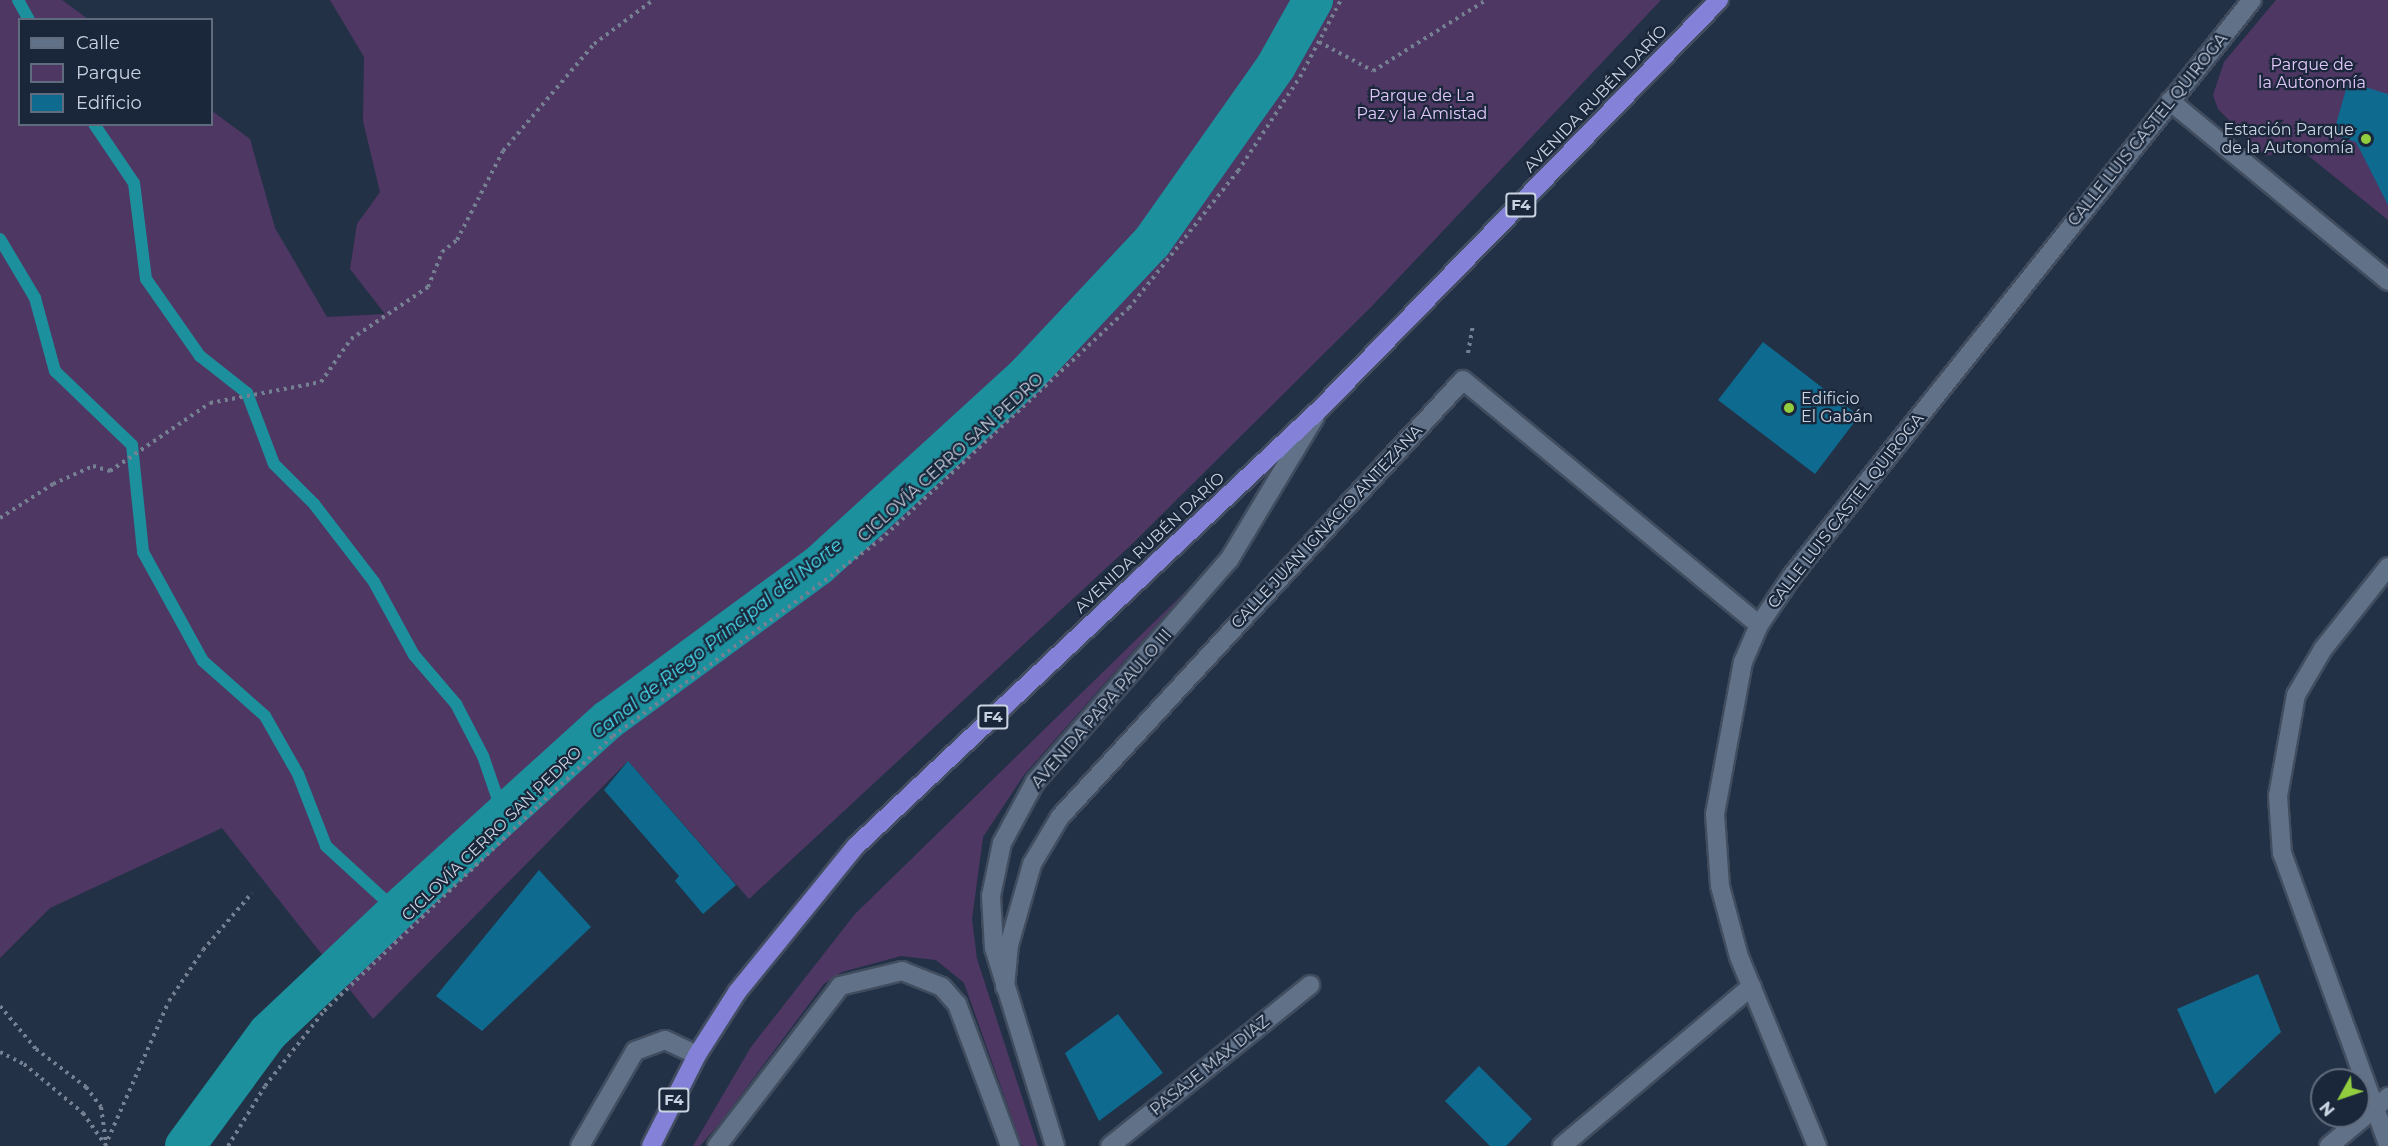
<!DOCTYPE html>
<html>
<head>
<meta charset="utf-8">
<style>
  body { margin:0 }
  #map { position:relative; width:2388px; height:1146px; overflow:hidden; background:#233146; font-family:Montserrat,sans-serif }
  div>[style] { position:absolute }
  .green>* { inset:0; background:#4f3763 }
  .stream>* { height:12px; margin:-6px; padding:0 6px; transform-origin:6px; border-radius:6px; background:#1c909d }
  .canal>* { height:40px; margin:-20px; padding:0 20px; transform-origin:20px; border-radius:20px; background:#1c909d }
  .building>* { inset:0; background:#0e6a8f }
  .path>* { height:4px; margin-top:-2px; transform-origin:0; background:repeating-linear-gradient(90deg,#758192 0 3px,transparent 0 7.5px) }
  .roads { filter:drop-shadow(2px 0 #414d5f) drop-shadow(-2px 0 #414d5f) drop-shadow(0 2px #414d5f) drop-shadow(0 -2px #414d5f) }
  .lane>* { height:18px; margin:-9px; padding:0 9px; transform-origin:9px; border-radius:9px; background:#607188 }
  .street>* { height:18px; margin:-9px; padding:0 9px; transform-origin:9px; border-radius:9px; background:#607188 }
  .secondary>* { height:18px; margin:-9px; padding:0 9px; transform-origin:9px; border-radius:9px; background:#607188 }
  .highway>* { height:18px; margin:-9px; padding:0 9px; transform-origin:9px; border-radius:9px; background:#8482d8 }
  .dots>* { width:16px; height:16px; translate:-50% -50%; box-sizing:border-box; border:3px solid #1a273b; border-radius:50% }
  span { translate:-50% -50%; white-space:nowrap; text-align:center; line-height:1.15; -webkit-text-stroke:4.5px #1a273b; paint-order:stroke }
  .shield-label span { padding:2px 4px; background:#1a273b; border:2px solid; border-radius:4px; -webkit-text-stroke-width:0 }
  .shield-label { font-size:15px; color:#cad3e1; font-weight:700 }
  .park-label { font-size:16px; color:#e3c7fb }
  .street-label { font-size:16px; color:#cad3e1 }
  .poi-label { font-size:16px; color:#cad3e1 }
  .right { translate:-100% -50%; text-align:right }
  .left { translate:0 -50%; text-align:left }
  .water-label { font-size:18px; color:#4ae3f5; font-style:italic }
  .legend { position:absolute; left:18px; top:18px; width:195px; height:108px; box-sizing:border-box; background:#1a273b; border:2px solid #606c7d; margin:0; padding:8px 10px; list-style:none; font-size:18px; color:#cad3e1 }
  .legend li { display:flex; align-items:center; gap:12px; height:30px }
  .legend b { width:30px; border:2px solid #606c7d }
  .north { position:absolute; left:2310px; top:1068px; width:60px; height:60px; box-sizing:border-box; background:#1a273b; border:2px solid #606c7d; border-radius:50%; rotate:230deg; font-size:16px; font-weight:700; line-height:24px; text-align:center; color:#cad3e1 }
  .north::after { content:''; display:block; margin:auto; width:21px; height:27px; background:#92cd3f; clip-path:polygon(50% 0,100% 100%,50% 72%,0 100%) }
</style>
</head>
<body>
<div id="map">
  <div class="green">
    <div style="clip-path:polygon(0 0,62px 0,88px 19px,20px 20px,20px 124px,212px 124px,212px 111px,250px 139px,275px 228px,327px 317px,385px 314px,350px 269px,357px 224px,380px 192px,363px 121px,364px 57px,330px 0,1661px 0,1372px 306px,1131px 545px,749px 899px,628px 761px,373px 1019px,222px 828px,50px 908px,0 958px)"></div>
    <div style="clip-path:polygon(2276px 0,2388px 0,2388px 220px,2300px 149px,2265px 156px,2218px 109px,2213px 95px,2224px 62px)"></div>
    <div style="clip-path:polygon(1186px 591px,1024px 775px,983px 837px,972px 919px,977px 959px,1038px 1146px,1022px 1146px,964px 983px,936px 960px,901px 956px,842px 972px,824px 984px,720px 1123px,700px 1146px,693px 1146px,751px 1047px,855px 914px)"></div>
  </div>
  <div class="stream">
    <div style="left:18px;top:0;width:23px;rotate:61deg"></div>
    <div style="left:94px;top:124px;width:71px;rotate:55.9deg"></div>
    <div style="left:134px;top:183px;width:97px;rotate:82.9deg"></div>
    <div style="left:146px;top:279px;width:94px;rotate:55deg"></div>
    <div style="left:200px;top:356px;width:60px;rotate:38.2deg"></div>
    <div style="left:247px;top:393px;width:76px;rotate:69.2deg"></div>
    <div style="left:274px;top:464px;width:57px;rotate:45deg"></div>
    <div style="left:314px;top:504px;width:98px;rotate:52.4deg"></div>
    <div style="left:374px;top:582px;width:83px;rotate:61.3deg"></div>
    <div style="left:414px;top:655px;width:65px;rotate:49.4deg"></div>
    <div style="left:456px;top:704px;width:59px;rotate:62.6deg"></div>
    <div style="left:483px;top:756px;width:61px;rotate:71deg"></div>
    <div style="left:0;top:239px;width:69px;rotate:59.3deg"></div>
    <div style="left:35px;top:298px;width:76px;rotate:74.7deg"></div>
    <div style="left:55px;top:371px;width:107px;rotate:43.9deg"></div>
    <div style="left:132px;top:445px;width:108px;rotate:84.1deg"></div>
    <div style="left:143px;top:552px;width:124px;rotate:61.2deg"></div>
    <div style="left:203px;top:661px;width:83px;rotate:41.6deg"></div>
    <div style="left:265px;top:716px;width:67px;rotate:60.4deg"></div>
    <div style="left:298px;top:774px;width:77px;rotate:68.7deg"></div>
    <div style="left:326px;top:846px;width:96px;rotate:42.5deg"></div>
  </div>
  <div class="canal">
    <div style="left:185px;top:1146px;width:140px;rotate:-53.7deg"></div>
    <div style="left:268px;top:1033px;width:178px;rotate:-43.4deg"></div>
    <div style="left:397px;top:911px;width:285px;rotate:-42.2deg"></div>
    <div style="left:608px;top:720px;width:260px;rotate:-36.3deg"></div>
    <div style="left:818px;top:566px;width:282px;rotate:-42.4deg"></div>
    <div style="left:1026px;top:376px;width:184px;rotate:-46.8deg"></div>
    <div style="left:1152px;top:242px;width:215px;rotate:-54.8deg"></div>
    <div style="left:1276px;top:66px;width:76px;rotate:-60.7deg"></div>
  </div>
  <div class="building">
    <div style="clip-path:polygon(2348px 82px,2388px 94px,2388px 205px,2356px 142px,2333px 135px)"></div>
    <div style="clip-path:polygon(1763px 342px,1859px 416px,1815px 474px,1718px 400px)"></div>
    <div style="clip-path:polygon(628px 761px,736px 885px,703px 914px,675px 881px,679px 876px,604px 790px)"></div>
    <div style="clip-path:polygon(539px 870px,591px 927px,482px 1031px,436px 996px)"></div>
    <div style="clip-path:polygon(2258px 974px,2281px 1032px,2215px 1094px,2177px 1009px)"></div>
    <div style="clip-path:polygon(1118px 1014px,1163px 1073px,1099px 1121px,1065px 1053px)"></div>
    <div style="clip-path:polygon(1479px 1066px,1532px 1119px,1506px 1146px,1490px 1146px,1445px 1101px)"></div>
  </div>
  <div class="path">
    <div style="left:1319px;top:42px;width:61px;rotate:28.2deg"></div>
    <div style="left:1373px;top:71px;width:133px;rotate:-32.1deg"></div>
    <div style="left:1468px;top:353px;width:28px;rotate:-80deg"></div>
    <div style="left:0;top:518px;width:63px;rotate:-32.7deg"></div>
    <div style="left:53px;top:484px;width:44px;rotate:-24.2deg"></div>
    <div style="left:93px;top:466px;width:18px;rotate:16deg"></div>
    <div style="left:110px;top:471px;width:121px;rotate:-34.2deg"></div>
    <div style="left:210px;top:403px;width:113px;rotate:-10.7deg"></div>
    <div style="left:321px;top:382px;width:52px;rotate:-55.1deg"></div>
    <div style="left:351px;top:339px;width:93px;rotate:-34deg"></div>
    <div style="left:428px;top:287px;width:38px;rotate:-68deg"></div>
    <div style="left:442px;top:252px;width:19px;rotate:-39deg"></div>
    <div style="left:457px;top:240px;width:100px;rotate:-62.7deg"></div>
    <div style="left:503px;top:151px;width:140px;rotate:-49.6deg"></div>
    <div style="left:594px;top:44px;width:74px;rotate:-36.7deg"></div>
    <div style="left:0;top:1006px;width:56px;rotate:50.1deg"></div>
    <div style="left:36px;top:1049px;width:63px;rotate:37.2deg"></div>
    <div style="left:86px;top:1087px;width:25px;rotate:53deg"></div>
    <div style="left:101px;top:1107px;width:37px;rotate:82deg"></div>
    <div style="left:0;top:1052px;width:27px;rotate:27deg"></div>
    <div style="left:24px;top:1064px;width:77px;rotate:39.7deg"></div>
    <div style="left:83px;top:1113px;width:38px;rotate:55deg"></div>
    <div style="left:105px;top:1146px;width:158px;rotate:-66.2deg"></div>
    <div style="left:169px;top:1001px;width:61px;rotate:-56.3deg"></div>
    <div style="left:203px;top:950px;width:75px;rotate:-49.3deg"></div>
    <div style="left:228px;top:1146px;width:70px;rotate:-58.3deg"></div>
    <div style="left:265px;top:1086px;width:95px;rotate:-51.8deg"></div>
    <div style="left:324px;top:1011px;width:298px;rotate:-43.8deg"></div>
    <div style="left:539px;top:805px;width:101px;rotate:-43deg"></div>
    <div style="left:613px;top:736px;width:331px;rotate:-36.3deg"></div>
    <div style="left:880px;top:540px;width:340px;rotate:-43deg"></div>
    <div style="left:1129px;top:308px;width:175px;rotate:-51.5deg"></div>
    <div style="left:1238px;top:171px;width:113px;rotate:-56.6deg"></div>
    <div style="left:1300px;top:77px;width:87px;rotate:-62deg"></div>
  </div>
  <div class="roads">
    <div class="lane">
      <div style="left:1005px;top:987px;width:42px;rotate:-84.6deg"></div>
      <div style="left:1009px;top:945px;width:84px;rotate:-74.1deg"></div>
      <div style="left:1032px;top:864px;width:55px;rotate:-59.2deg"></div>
      <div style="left:1060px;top:817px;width:594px;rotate:-47.32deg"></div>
      <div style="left:1463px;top:380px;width:384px;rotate:39.6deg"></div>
      <div style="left:1110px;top:1146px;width:257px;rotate:-38.8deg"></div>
    </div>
    <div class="street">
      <div style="left:2170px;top:101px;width:283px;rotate:39.5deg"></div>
      <div style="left:2388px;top:567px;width:105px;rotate:128.4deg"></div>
      <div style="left:2323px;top:649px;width:53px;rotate:120.4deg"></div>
      <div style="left:2296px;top:695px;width:103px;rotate:100.1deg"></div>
      <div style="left:2278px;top:796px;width:57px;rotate:86deg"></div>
      <div style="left:2282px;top:853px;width:311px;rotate:70deg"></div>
      <div style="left:580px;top:1146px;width:110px;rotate:-59.9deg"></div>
      <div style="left:635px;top:1051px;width:32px;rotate:-20deg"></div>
      <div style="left:665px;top:1040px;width:35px;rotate:25deg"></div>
      <div style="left:1562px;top:1146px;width:248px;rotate:-40.1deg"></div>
      <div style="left:1817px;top:1146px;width:204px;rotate:-112.4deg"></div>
      <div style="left:1739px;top:957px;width:73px;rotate:-105deg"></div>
      <div style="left:1720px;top:886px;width:72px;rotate:-94deg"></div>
      <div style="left:1715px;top:814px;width:155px;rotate:-79.6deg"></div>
      <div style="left:1743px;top:662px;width:40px;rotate:-66.6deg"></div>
      <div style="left:1759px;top:625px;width:59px;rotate:-56deg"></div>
      <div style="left:1792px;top:576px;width:737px;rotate:-51.39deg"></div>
      <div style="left:2329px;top:1146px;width:77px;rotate:-39.7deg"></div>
    </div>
    <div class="secondary">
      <div style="left:717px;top:1146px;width:202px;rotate:-52.4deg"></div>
      <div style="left:840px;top:986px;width:64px;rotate:-13.6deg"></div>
      <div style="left:902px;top:971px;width:43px;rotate:21.8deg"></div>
      <div style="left:942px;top:987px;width:23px;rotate:49deg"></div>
      <div style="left:957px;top:1004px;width:152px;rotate:69.5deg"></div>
      <div style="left:1055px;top:1146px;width:207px;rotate:-107.1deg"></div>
      <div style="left:994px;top:948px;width:52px;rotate:-93.3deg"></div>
      <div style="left:991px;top:896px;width:54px;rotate:-78.3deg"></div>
      <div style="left:1002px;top:843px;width:69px;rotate:-61.6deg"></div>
      <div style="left:1035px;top:782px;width:295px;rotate:-48.9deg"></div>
      <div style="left:1229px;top:560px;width:167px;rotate:-59deg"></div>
    </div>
    <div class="highway">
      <div style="left:651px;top:1146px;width:102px;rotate:-63.2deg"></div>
      <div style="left:697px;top:1055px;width:76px;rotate:-57.4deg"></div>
      <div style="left:738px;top:991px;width:187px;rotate:-50.9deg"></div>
      <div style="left:856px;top:846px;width:639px;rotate:-43.29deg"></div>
      <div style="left:1321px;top:408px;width:570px;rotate:-45.71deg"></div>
    </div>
  </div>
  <div class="dots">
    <div style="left:2366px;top:139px;background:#92cd3f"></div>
    <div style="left:1789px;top:408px;background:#92cd3f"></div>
  </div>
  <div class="shield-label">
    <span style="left:1521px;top:205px">F4</span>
    <span style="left:993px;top:717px">F4</span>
    <span style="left:674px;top:1100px">F4</span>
  </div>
  <div class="park-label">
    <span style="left:2312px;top:74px">Parque de<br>la Autonomía</span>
    <span style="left:1422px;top:105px">Parque de La<br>Paz y la Amistad</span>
  </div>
  <div class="street-label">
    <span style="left:1596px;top:99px;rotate:-46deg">AVENIDA RUBÉN DARÍO</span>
    <span style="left:2148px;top:130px;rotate:-51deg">CALLE LUIS CASTEL QUIROGA</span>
    <span style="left:951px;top:458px;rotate:-42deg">CICLOVÍA CERRO SAN PEDRO</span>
    <span style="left:1846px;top:511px;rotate:-52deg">CALLE LUIS CASTEL QUIROGA</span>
    <span style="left:1327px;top:527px;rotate:-47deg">CALLE JUAN IGNACIO ANTEZANA</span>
    <span style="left:1150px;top:543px;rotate:-43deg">AVENIDA RUBÉN DARÍO</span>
    <span style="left:1102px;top:709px;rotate:-49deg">AVENIDA PAPA PAULO III</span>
    <span style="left:492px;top:834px;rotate:-44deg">CICLOVÍA CERRO SAN PEDRO</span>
    <span style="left:1210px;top:1066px;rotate:-39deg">PASAJE MAX DIAZ</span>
  </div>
  <div class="poi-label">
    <span class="right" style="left:2354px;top:139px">Estación Parque<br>de la Autonomía</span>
    <span class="left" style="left:1801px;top:408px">Edificio<br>El Gabán</span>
  </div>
  <div class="water-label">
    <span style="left:717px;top:639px;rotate:-38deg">Canal de Riego Principal del Norte</span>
  </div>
  <ul class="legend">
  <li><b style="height:8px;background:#607188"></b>Calle</li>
  <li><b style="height:16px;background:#4f3763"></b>Parque</li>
  <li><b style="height:16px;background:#0e6a8f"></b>Edificio</li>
  </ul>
  <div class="north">N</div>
</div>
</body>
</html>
